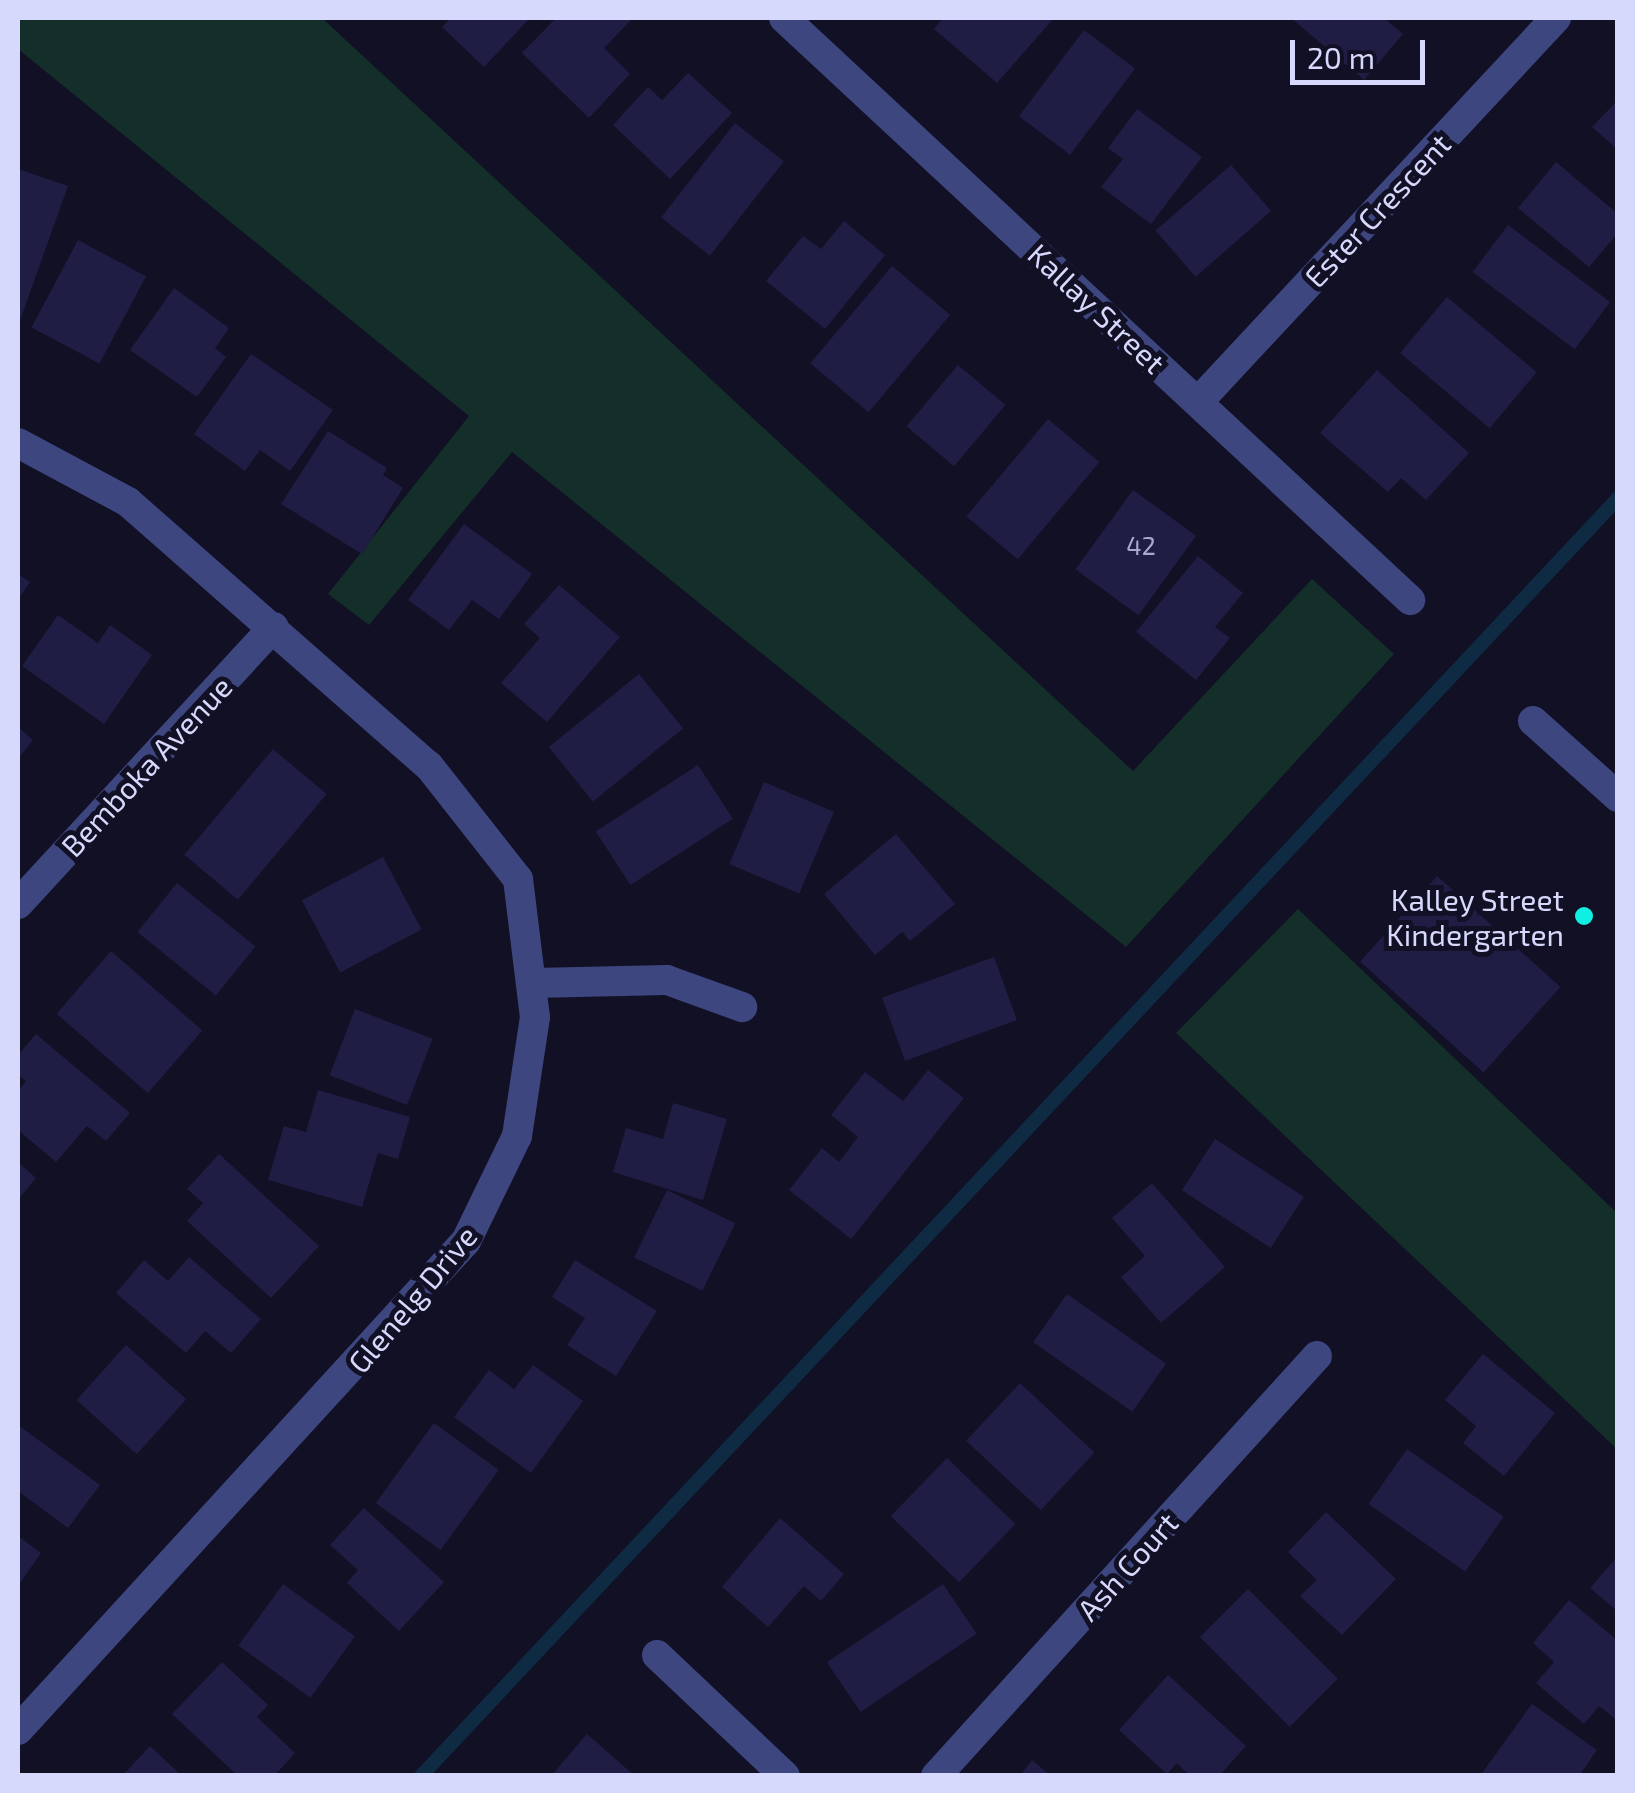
<!DOCTYPE html>
<style>
body{margin:0}
#map{position:relative;width:1635px;height:1793px;overflow:hidden;background:#111024;font-family:"Exo 2",sans-serif}
div>[style]{position:absolute}
.green>*{inset:0;background:#142e29}
.stream>*{height:14px;margin:-7px;padding:0 7px;transform-origin:7px;border-radius:7px;background:#0f2b44}
.building>*{inset:0;background:#1f1d44;transform-origin:0 0}
.minor>*{height:30px;margin:-15px;padding:0 15px;transform-origin:15px;border-radius:15px;background:#3e4680}
.dots>*{width:28px;height:28px;translate:-50% -50%;box-sizing:border-box;border:5px solid #111024;border-radius:50%}
span{translate:-50% -50%;white-space:nowrap;text-align:center;line-height:1.15;-webkit-text-stroke:10px #111024;paint-order:stroke}
.number-label{font-size:25px;color:#a8a9ce}
.number-label span{-webkit-text-stroke-width:0}
.street-label{font-size:30px;color:#d6d8fc}
.poi-label{font-size:30px;color:#d6d8fc}
.right{translate:-100% -50%;text-align:right}
.frame{position:absolute;inset:0;border:20px solid #d6d8fc;pointer-events:none}
.scale{position:absolute;left:1290px;top:40px;width:135px;height:45px;box-sizing:border-box;border:5px solid #d6d8fc;border-top:0;padding-left:12px;font-size:30px;line-height:35px;white-space:nowrap;color:#d6d8fc;-webkit-text-stroke:8px #111024;paint-order:stroke}
</style>
<div id="map">
<div class="green">
<i style="clip-path:polygon(18px 18px,322px 18px,1133px 771px,1312px 579px,1394px 654px,1126px 947px,512px 452px,369px 625px,328px 594px,469px 416px,18px 49px)"></i>
<i style="clip-path:polygon(1298px 909px,1617px 1213px,1617px 1449px,1176px 1033px)"></i>
</div>
<div class="stream">
<i style="left:421px;top:1776px;width:1751px;rotate:-46.87deg"></i>
</div>
<div class="building">
<i style="clip-path:polygon(451px 18px,530px 18px,484px 67px,442px 27px)"></i>
<i style="clip-path:polygon(556px 18px,631px 20px,604px 48px,630px 74px,589px 118px,522px 53px)"></i>
<i style="clip-path:polygon(943px 18px,1054px 18px,997px 83px,934px 29px)"></i>
<i style="clip-path:polygon(1291px 18px,1384px 18px,1403px 34px,1364px 80px)"></i>
<i style="left:1084px;top:30px;width:64px;height:108px;rotate:37deg"></i>
<i style="clip-path:polygon(688px 73px,732px 113px,670px 179px,613px 125px,648px 87px,662px 100px)"></i>
<i style="clip-path:polygon(1618px 100px,1618px 150px,1592px 127px)"></i>
<i style="clip-path:polygon(1137px 109px,1202px 157px,1151px 224px,1101px 187px,1123px 159px,1108px 148px)"></i>
<i style="left:735px;top:123px;width:62px;height:120px;rotate:38deg"></i>
<i style="clip-path:polygon(1556px 162px,1618px 214px,1618px 233px,1589px 267px,1518px 208px)"></i>
<i style="left:1231px;top:165px;width:61px;height:100px;rotate:49deg"></i>
<i style="clip-path:polygon(18px 169px,68px 186px,18px 326px)"></i>
<i style="clip-path:polygon(844px 221px,885px 255px,825px 329px,766px 281px,803px 236px,821px 249px)"></i>
<i style="left:1508px;top:225px;width:128px;height:59px;rotate:37deg"></i>
<i style="left:78px;top:240px;width:77px;height:99px;rotate:28deg"></i>
<i style="left:892px;top:266px;width:76px;height:127px;rotate:40deg"></i>
<i style="clip-path:polygon(174px 288px,229px 328px,215px 348px,226px 357px,197px 397px,130px 350px)"></i>
<i style="left:1447px;top:297px;width:117px;height:73px;rotate:40deg"></i>
<i style="clip-path:polygon(251px 354px,333px 410px,290px 471px,260px 450px,245px 471px,194px 434px)"></i>
<i style="left:958px;top:365px;width:62px;height:80px;rotate:40deg"></i>
<i style="clip-path:polygon(1377px 370px,1469px 453px,1426px 500px,1401px 478px,1388px 492px,1320px 433px)"></i>
<i style="left:1048px;top:419px;width:67px;height:127px;rotate:40deg"></i>
<i style="clip-path:polygon(328px 431px,387px 468px,383px 475px,403px 488px,362px 554px,281px 504px)"></i>
<i style="left:1133px;top:490px;width:78px;height:98px;rotate:36deg"></i>
<i style="clip-path:polygon(464px 524px,532px 574px,499px 619px,472px 600px,449px 630px,408px 600px)"></i>
<i style="clip-path:polygon(1198px 556px,1243px 593px,1215px 627px,1230px 638px,1196px 680px,1136px 632px)"></i>
<i style="clip-path:polygon(18px 574px,30px 582px,18px 600px)"></i>
<i style="clip-path:polygon(559px 585px,620px 637px,547px 722px,501px 683px,540px 638px,524px 624px)"></i>
<i style="clip-path:polygon(58px 615px,98px 643px,110px 625px,152px 655px,104px 724px,22px 666px)"></i>
<i style="left:639px;top:674px;width:70px;height:116px;rotate:51deg"></i>
<i style="clip-path:polygon(18px 727px,33px 740px,18px 759px)"></i>
<i style="left:273px;top:749px;width:70px;height:138px;rotate:40deg"></i>
<i style="left:698px;top:765px;width:64px;height:122px;rotate:57deg"></i>
<i style="left:764px;top:782px;width:76px;height:89px;rotate:23deg"></i>
<i style="clip-path:polygon(896px 834px,955px 904px,910px 941px,902px 932px,875px 955px,824px 894px)"></i>
<i style="left:383px;top:857px;width:82px;height:92px;rotate:62deg"></i>
<i style="left:1437px;top:876px;width:166px;height:115px;rotate:42deg"></i>
<i style="left:177px;top:883px;width:101px;height:63px;rotate:39deg"></i>
<i style="left:111px;top:951px;width:121px;height:83px;rotate:41deg"></i>
<i style="left:994px;top:957px;width:67px;height:119px;rotate:70deg"></i>
<i style="left:355px;top:1009px;width:83px;height:71px;rotate:21deg"></i>
<i style="clip-path:polygon(36px 1034px,130px 1113px,106px 1141px,87px 1126px,56px 1162px,18px 1130px,18px 1091px,26px 1081px,18px 1075px,18px 1055px)"></i>
<i style="clip-path:polygon(928px 1070px,964px 1098px,851px 1239px,789px 1190px,822px 1148px,839px 1162px,858px 1137px,831px 1115px,865px 1072px,903px 1101px)"></i>
<i style="clip-path:polygon(318px 1090px,410px 1117px,398px 1159px,378px 1153px,362px 1207px,268px 1180px,284px 1126px,306px 1132px)"></i>
<i style="clip-path:polygon(673px 1103px,727px 1119px,703px 1200px,613px 1172px,626px 1128px,663px 1139px)"></i>
<i style="left:1215px;top:1139px;width:106px;height:61px;rotate:33deg"></i>
<i style="clip-path:polygon(219px 1154px,319px 1246px,271px 1298px,187px 1221px,203px 1203px,187px 1189px)"></i>
<i style="clip-path:polygon(18px 1162px,36px 1178px,18px 1200px)"></i>
<i style="clip-path:polygon(1152px 1183px,1225px 1267px,1161px 1323px,1121px 1277px,1145px 1256px,1112px 1218px)"></i>
<i style="left:667px;top:1190px;width:76px;height:75px;rotate:26deg"></i>
<i style="clip-path:polygon(189px 1257px,261px 1319px,231px 1353px,205px 1331px,186px 1353px,116px 1293px,144px 1260px,168px 1281px)"></i>
<i style="clip-path:polygon(575px 1260px,657px 1311px,616px 1376px,567px 1345px,585px 1318px,552px 1297px)"></i>
<i style="left:1067px;top:1294px;width:121px;height:59px;rotate:35deg"></i>
<i style="left:126px;top:1345px;width:81px;height:74px;rotate:42deg"></i>
<i style="clip-path:polygon(1483px 1354px,1555px 1413px,1504px 1476px,1463px 1443px,1476px 1426px,1445px 1400px)"></i>
<i style="clip-path:polygon(533px 1365px,583px 1401px,531px 1473px,454px 1417px,489px 1370px,514px 1389px)"></i>
<i style="left:1020px;top:1383px;width:102px;height:79px;rotate:43deg"></i>
<i style="left:434px;top:1423px;width:80px;height:99px;rotate:36deg"></i>
<i style="clip-path:polygon(18px 1425px,100px 1485px,68px 1528px,18px 1491px)"></i>
<i style="left:1407px;top:1449px;width:118px;height:67px;rotate:35deg"></i>
<i style="left:947px;top:1458px;width:95px;height:81px;rotate:44deg"></i>
<i style="clip-path:polygon(364px 1508px,444px 1582px,399px 1631px,347px 1583px,358px 1570px,330px 1545px)"></i>
<i style="clip-path:polygon(1326px 1512px,1396px 1579px,1342px 1635px,1300px 1596px,1317px 1580px,1288px 1552px)"></i>
<i style="clip-path:polygon(780px 1518px,844px 1574px,821px 1601px,804px 1586px,768px 1627px,722px 1587px)"></i>
<i style="clip-path:polygon(18px 1536px,41px 1553px,18px 1586px)"></i>
<i style="clip-path:polygon(1618px 1556px,1618px 1612px,1590px 1588px)"></i>
<i style="left:283px;top:1584px;width:89px;height:76px;rotate:36deg"></i>
<i style="left:943px;top:1584px;width:60px;height:140px;rotate:56deg"></i>
<i style="left:1248px;top:1589px;width:127px;height:68px;rotate:45deg"></i>
<i style="clip-path:polygon(1569px 1600px,1618px 1641px,1618px 1721px,1599px 1706px,1584px 1724px,1536px 1683px,1554px 1662px,1533px 1643px)"></i>
<i style="clip-path:polygon(222px 1662px,268px 1705px,257px 1717px,295px 1753px,274px 1776px,238px 1776px,172px 1714px)"></i>
<i style="clip-path:polygon(1168px 1675px,1246px 1746px,1219px 1776px,1190px 1776px,1177px 1763px,1167px 1774px,1119px 1730px)"></i>
<i style="clip-path:polygon(1532px 1704px,1597px 1750px,1579px 1776px,1480px 1776px)"></i>
<i style="clip-path:polygon(587px 1734px,635px 1776px,551px 1776px)"></i>
<i style="clip-path:polygon(150px 1746px,182px 1776px,122px 1776px)"></i>
<i style="clip-path:polygon(1032px 1760px,1051px 1776px,1020px 1776px)"></i>
</div>
<div class="minor">
<i style="left:784px;top:18px;width:855px;rotate:42.91deg"></i>
<i style="left:1198px;top:402px;width:525px;rotate:-47.01deg"></i>
<i style="left:18px;top:443px;width:125px;rotate:28.2deg"></i>
<i style="left:128px;top:502px;width:400px;rotate:41.3deg"></i>
<i style="left:429px;top:766px;width:144px;rotate:51.8deg"></i>
<i style="left:518px;top:879px;width:139px;rotate:83deg"></i>
<i style="left:535px;top:1017px;width:120px;rotate:98.6deg"></i>
<i style="left:517px;top:1136px;width:117px;rotate:115.9deg"></i>
<i style="left:466px;top:1241px;width:663px;rotate:132.49deg"></i>
<i style="left:1533px;top:721px;width:114px;rotate:41.8deg"></i>
<i style="left:18px;top:904px;width:377px;rotate:-47.3deg"></i>
<i style="left:534px;top:983px;width:133px;rotate:-1.3deg"></i>
<i style="left:667px;top:980px;width:80px;rotate:19.8deg"></i>
<i style="left:657px;top:1655px;width:176px;rotate:43.4deg"></i>
<i style="left:936px;top:1776px;width:567px;rotate:-47.79deg"></i>
</div>
<div class="dots">
<i style="left:1584px;top:916px;background:#0ff0e3"></i>
</div>
<div class="number-label">
<span style="left:1141px;top:545px">42</span>
</div>
<div class="street-label">
<span style="left:1377px;top:210px;rotate:-47deg">Ester Crescent</span>
<span style="left:1097px;top:308px;rotate:43deg">Kallay Street</span>
<span style="left:146px;top:766px;rotate:-47deg">Bemboka Avenue</span>
<span style="left:412px;top:1299px;rotate:-50deg">Glenelg Drive</span>
<span style="left:1127px;top:1566px;rotate:-48deg">Ash Court</span>
</div>
<div class="poi-label">
<span class="right" style="left:1564px;top:916px">Kalley Street<br>Kindergarten</span>
</div>
<div class="frame"></div>
<div class="scale">20 m</div>
</div>
